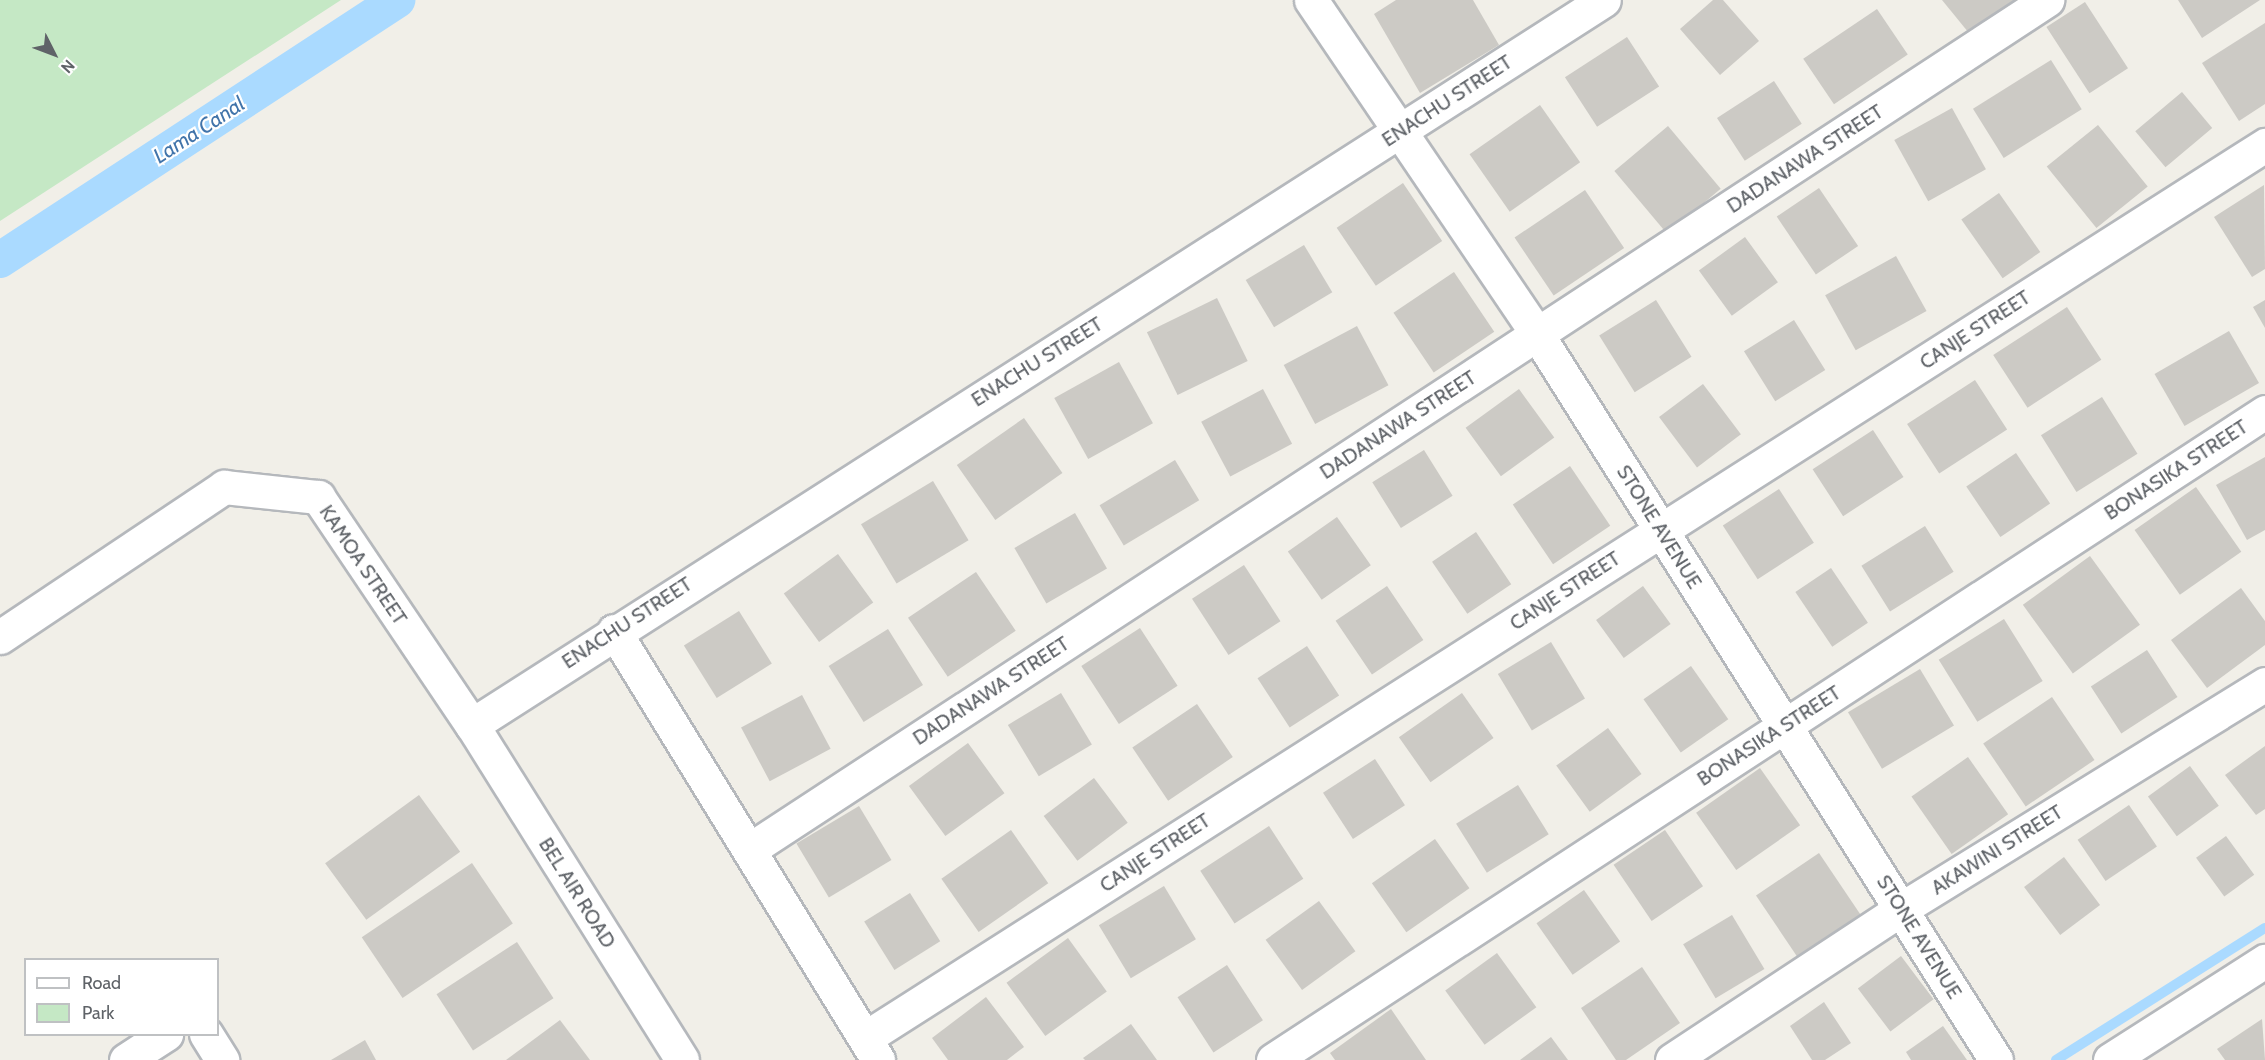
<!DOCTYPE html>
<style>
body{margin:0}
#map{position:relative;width:2265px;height:1060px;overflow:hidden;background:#f1efe8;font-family:Cabin,sans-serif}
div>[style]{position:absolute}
.green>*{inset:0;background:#c5e8c5}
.stream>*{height:10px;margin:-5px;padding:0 5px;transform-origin:5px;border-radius:5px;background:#aadaff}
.canal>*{height:36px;margin:-18px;padding:0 18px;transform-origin:18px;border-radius:18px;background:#aadaff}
.building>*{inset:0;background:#cccac5;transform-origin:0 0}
.roads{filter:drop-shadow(2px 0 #b5b8bc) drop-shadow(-2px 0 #b5b8bc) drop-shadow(0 2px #b5b8bc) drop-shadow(0 -2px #b5b8bc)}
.minor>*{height:33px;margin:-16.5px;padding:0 16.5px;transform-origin:16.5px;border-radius:16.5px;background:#fff}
span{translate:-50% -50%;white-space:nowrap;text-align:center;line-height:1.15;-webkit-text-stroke:4.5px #fff;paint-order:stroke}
.street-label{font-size:20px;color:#5f6368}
.water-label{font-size:21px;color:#4174aa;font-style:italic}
.legend{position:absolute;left:24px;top:958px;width:195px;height:78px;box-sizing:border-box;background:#fff;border:2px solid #bfc1c3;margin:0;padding:8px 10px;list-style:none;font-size:18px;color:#5f6368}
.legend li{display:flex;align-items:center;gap:12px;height:30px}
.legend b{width:30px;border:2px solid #bfc1c3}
.north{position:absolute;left:24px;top:24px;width:60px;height:60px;-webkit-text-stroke:4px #fff;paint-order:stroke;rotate:132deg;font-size:16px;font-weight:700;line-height:24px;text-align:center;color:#5f6368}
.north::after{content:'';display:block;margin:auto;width:21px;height:27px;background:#5f6368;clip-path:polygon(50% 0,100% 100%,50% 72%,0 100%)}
</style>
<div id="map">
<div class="green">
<i style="clip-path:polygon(0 0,341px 0,0 221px)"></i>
</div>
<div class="stream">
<i style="left:2056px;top:1060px;width:247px;rotate:-32.3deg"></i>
</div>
<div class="canal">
<i style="left:0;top:260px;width:475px;rotate:-33.2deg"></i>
</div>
<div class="building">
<i style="clip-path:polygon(1396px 0,1473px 0,1499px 45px,1420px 93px,1374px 14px)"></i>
<i style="clip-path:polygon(1713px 0,1723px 0,1759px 41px,1720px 75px,1680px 29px)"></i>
<i style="clip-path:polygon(1942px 0,2020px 0,1973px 38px)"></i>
<i style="clip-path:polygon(2178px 0,2260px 0,2202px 38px)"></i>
<i style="left:2085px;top:2px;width:79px;height:46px;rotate:57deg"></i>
<i style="left:1877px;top:9px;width:55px;height:89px;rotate:56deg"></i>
<i style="clip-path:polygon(2265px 23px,2265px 104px,2239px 121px,2202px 63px)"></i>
<i style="left:1627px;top:37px;width:59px;height:74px;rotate:57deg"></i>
<i style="left:2051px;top:60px;width:58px;height:92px;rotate:58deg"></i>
<i style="left:1774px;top:81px;width:51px;height:68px;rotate:57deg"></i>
<i style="left:2182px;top:92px;width:47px;height:61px;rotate:50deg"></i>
<i style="left:1540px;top:105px;width:70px;height:86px;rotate:55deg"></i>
<i style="left:1952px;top:108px;width:70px;height:66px;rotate:61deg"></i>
<i style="left:2098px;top:125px;width:79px;height:66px;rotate:51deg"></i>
<i style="left:1668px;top:126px;width:82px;height:70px;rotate:50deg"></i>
<i style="left:1403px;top:183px;width:70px;height:80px;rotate:56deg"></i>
<i style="clip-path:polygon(2264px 185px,2265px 269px,2252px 277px,2214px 217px)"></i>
<i style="left:1819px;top:188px;width:70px;height:51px;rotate:56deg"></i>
<i style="left:1585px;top:190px;width:70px;height:85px;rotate:56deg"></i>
<i style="left:1999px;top:193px;width:72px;height:46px;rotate:55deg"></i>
<i style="left:1745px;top:237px;width:56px;height:57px;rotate:54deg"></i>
<i style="left:1304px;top:245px;width:55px;height:68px;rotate:59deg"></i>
<i style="left:1896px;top:256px;width:63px;height:81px;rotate:61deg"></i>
<i style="left:1454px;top:272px;width:72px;height:73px;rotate:56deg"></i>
<i style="left:1217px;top:298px;width:70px;height:78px;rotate:64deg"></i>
<i style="left:1656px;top:300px;width:67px;height:67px;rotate:58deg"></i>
<i style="clip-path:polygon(2265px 300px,2265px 328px,2253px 307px)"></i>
<i style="left:2067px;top:307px;width:63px;height:88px;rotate:57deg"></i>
<i style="left:1794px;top:320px;width:59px;height:59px;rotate:58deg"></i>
<i style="left:1357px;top:326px;width:67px;height:83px;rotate:62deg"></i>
<i style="left:2229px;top:331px;width:60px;height:86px;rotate:60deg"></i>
<i style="left:1119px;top:362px;width:70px;height:74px;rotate:61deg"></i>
<i style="left:1975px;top:380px;width:59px;height:81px;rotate:57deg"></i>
<i style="left:1703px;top:384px;width:63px;height:55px;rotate:53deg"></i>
<i style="left:1263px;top:389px;width:62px;height:70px;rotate:62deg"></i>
<i style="left:1519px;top:389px;width:60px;height:66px;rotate:54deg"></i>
<i style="left:2102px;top:397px;width:67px;height:72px;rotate:58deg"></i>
<i style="left:1024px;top:418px;width:67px;height:82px;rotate:55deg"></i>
<i style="left:1873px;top:430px;width:56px;height:72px;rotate:57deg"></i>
<i style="left:1424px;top:450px;width:54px;height:61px;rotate:58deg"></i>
<i style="left:2016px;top:453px;width:61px;height:60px;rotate:56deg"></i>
<i style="clip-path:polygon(2265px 457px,2265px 530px,2247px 540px,2216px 485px)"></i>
<i style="left:1175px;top:460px;width:47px;height:88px;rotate:59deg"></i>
<i style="left:1570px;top:466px;width:72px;height:69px;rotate:56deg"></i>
<i style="left:933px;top:481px;width:69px;height:84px;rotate:59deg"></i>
<i style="left:2196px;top:487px;width:79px;height:75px;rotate:55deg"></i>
<i style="left:1779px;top:489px;width:64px;height:67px;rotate:57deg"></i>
<i style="left:1075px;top:513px;width:64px;height:70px;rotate:60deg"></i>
<i style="left:1337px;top:517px;width:59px;height:60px;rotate:55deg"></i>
<i style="left:1925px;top:526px;width:54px;height:75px;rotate:58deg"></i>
<i style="left:1476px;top:532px;width:63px;height:53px;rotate:56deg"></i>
<i style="left:838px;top:554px;width:60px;height:67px;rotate:54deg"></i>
<i style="left:2090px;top:556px;width:85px;height:83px;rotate:54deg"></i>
<i style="left:1244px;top:565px;width:67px;height:62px;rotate:57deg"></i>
<i style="left:1831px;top:568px;width:66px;height:43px;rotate:56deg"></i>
<i style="left:976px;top:572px;width:71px;height:82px;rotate:56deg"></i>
<i style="left:1387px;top:586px;width:65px;height:62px;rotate:56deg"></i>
<i style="left:1643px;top:586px;width:47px;height:58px;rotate:54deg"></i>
<i style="clip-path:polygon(2241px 588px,2265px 621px,2265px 645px,2207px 688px,2171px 640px)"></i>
<i style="left:739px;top:611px;width:62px;height:65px;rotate:58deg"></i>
<i style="left:2004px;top:619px;width:73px;height:77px;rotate:58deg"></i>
<i style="left:1140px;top:628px;width:69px;height:70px;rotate:57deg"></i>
<i style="left:888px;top:629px;width:66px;height:70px;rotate:58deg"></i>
<i style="left:1551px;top:642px;width:66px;height:62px;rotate:59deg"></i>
<i style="left:1307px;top:646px;width:59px;height:59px;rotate:57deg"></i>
<i style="left:2147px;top:650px;width:56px;height:67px;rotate:57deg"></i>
<i style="left:1691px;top:666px;width:65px;height:58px;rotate:55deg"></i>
<i style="left:1920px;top:669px;width:66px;height:84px;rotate:59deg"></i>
<i style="left:1061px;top:693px;width:60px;height:62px;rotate:59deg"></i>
<i style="left:1462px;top:693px;width:55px;height:77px;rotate:55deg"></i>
<i style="left:802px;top:695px;width:61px;height:69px;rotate:62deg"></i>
<i style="left:2052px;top:697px;width:76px;height:83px;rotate:56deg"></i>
<i style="left:1197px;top:704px;width:64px;height:78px;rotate:56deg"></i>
<i style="left:1608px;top:728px;width:57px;height:64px;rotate:54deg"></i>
<i style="left:968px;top:743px;width:62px;height:73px;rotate:54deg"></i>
<i style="clip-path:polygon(2265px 746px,2265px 809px,2256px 815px,2225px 775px)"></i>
<i style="left:1968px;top:757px;width:70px;height:69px;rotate:55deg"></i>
<i style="left:1375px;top:759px;width:55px;height:62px;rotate:57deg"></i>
<i style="left:2190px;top:766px;width:49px;height:52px;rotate:54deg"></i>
<i style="left:1760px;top:768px;width:70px;height:78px;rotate:55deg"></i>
<i style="left:1094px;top:778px;width:56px;height:63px;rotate:53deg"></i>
<i style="left:1518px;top:785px;width:58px;height:73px;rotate:58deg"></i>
<i style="left:419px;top:795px;width:70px;height:116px;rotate:54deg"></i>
<i style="left:2129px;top:805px;width:50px;height:62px;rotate:56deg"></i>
<i style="left:859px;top:806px;width:63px;height:73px;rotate:59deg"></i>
<i style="left:1269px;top:826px;width:63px;height:82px;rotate:57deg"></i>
<i style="left:1011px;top:830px;width:65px;height:85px;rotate:55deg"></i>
<i style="left:1665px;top:830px;width:68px;height:62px;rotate:56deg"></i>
<i style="left:2226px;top:836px;width:48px;height:37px;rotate:54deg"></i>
<i style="left:1435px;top:839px;width:60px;height:77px;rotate:55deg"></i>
<i style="left:1819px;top:853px;width:75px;height:76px;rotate:56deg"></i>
<i style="left:2064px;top:857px;width:60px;height:50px;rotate:53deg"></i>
<i style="left:472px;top:863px;width:73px;height:133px;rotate:56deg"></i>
<i style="left:1164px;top:886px;width:62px;height:76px;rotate:59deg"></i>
<i style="left:1584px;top:890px;width:63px;height:58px;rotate:55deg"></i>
<i style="left:910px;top:893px;width:57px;height:54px;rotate:58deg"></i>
<i style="left:1319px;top:901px;width:62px;height:66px;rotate:54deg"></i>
<i style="left:1732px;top:915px;width:63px;height:57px;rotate:59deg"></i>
<i style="left:1068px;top:938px;width:66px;height:76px;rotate:54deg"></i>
<i style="left:517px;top:942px;width:67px;height:96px;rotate:57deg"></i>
<i style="left:1497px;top:953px;width:67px;height:64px;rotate:54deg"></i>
<i style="left:1901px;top:956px;width:54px;height:54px;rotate:53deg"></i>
<i style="left:1227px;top:965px;width:66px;height:59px;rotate:57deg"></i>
<i style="clip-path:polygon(1642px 967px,1680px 1023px,1626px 1060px,1616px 1060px,1581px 1008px)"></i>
<i style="clip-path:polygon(986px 997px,1024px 1047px,1007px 1060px,948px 1060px,932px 1038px)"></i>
<i style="clip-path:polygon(1824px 1002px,1851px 1043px,1825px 1060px,1812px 1060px,1790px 1026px)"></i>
<i style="clip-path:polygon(1391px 1009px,1426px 1060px,1335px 1060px,1330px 1053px)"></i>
<i style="clip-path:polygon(2262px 1019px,2265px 1060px,2225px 1060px,2217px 1049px)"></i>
<i style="clip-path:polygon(560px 1020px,590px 1060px,506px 1060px)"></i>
<i style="clip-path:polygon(1131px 1024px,1157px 1060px,1085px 1060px,1083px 1058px)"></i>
<i style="clip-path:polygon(1943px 1026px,1967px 1060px,1911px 1060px,1906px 1052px)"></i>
<i style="clip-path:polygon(1551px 1037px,1568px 1060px,1520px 1060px)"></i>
<i style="clip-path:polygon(365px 1040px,376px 1060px,331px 1060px)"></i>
</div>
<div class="roads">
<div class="minor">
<i style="left:1311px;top:0;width:403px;rotate:55.9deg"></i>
<i style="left:1537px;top:334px;width:859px;rotate:57.7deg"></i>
<i style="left:614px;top:631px;width:504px;rotate:58.39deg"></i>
<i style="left:0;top:637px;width:270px;rotate:-33.8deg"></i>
<i style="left:224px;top:487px;width:95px;rotate:6.1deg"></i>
<i style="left:318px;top:497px;width:275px;rotate:56deg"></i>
<i style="left:472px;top:725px;width:395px;rotate:57.9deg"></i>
<i style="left:472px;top:725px;width:1344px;rotate:-32.64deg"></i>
<i style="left:749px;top:850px;width:1552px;rotate:-33.22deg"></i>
<i style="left:206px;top:1034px;width:31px;rotate:58deg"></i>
<i style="left:865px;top:1038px;width:1661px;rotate:-32.53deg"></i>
<i style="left:126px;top:1060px;width:48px;rotate:-33deg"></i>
<i style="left:1273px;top:1060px;width:1185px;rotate:-33.15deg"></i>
<i style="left:1672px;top:1060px;width:274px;rotate:-33.4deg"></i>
<i style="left:1901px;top:909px;width:428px;rotate:-31.7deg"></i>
<i style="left:2110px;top:1060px;width:184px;rotate:-32.6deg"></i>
</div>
</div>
<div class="street-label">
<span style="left:1447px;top:101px;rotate:-33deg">ENACHU STREET</span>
<span style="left:1805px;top:159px;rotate:-33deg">DADANAWA STREET</span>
<span style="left:1975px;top:330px;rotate:-33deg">CANJE STREET</span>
<span style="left:1037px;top:362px;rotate:-32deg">ENACHU STREET</span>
<span style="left:1398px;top:425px;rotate:-33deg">DADANAWA STREET</span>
<span style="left:2176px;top:470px;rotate:-33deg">BONASIKA STREET</span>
<span style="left:1659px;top:527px;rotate:58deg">STONE AVENUE</span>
<span style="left:363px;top:565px;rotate:56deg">KAMOA STREET</span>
<span style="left:1565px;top:591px;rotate:-33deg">CANJE STREET</span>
<span style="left:627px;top:623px;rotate:-33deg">ENACHU STREET</span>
<span style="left:991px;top:691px;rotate:-33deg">DADANAWA STREET</span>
<span style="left:1769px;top:736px;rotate:-33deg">BONASIKA STREET</span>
<span style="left:1997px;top:850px;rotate:-32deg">AKAWINI STREET</span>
<span style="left:1155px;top:853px;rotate:-33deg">CANJE STREET</span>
<span style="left:577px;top:893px;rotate:58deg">BEL AIR ROAD</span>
<span style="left:1919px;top:937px;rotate:58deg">STONE AVENUE</span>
</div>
<div class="water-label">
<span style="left:199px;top:130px;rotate:-33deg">Lama Canal</span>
</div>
<ul class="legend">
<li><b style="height:8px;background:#fff"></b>Road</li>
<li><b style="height:16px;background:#c5e8c5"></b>Park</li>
</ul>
<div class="north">N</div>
</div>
